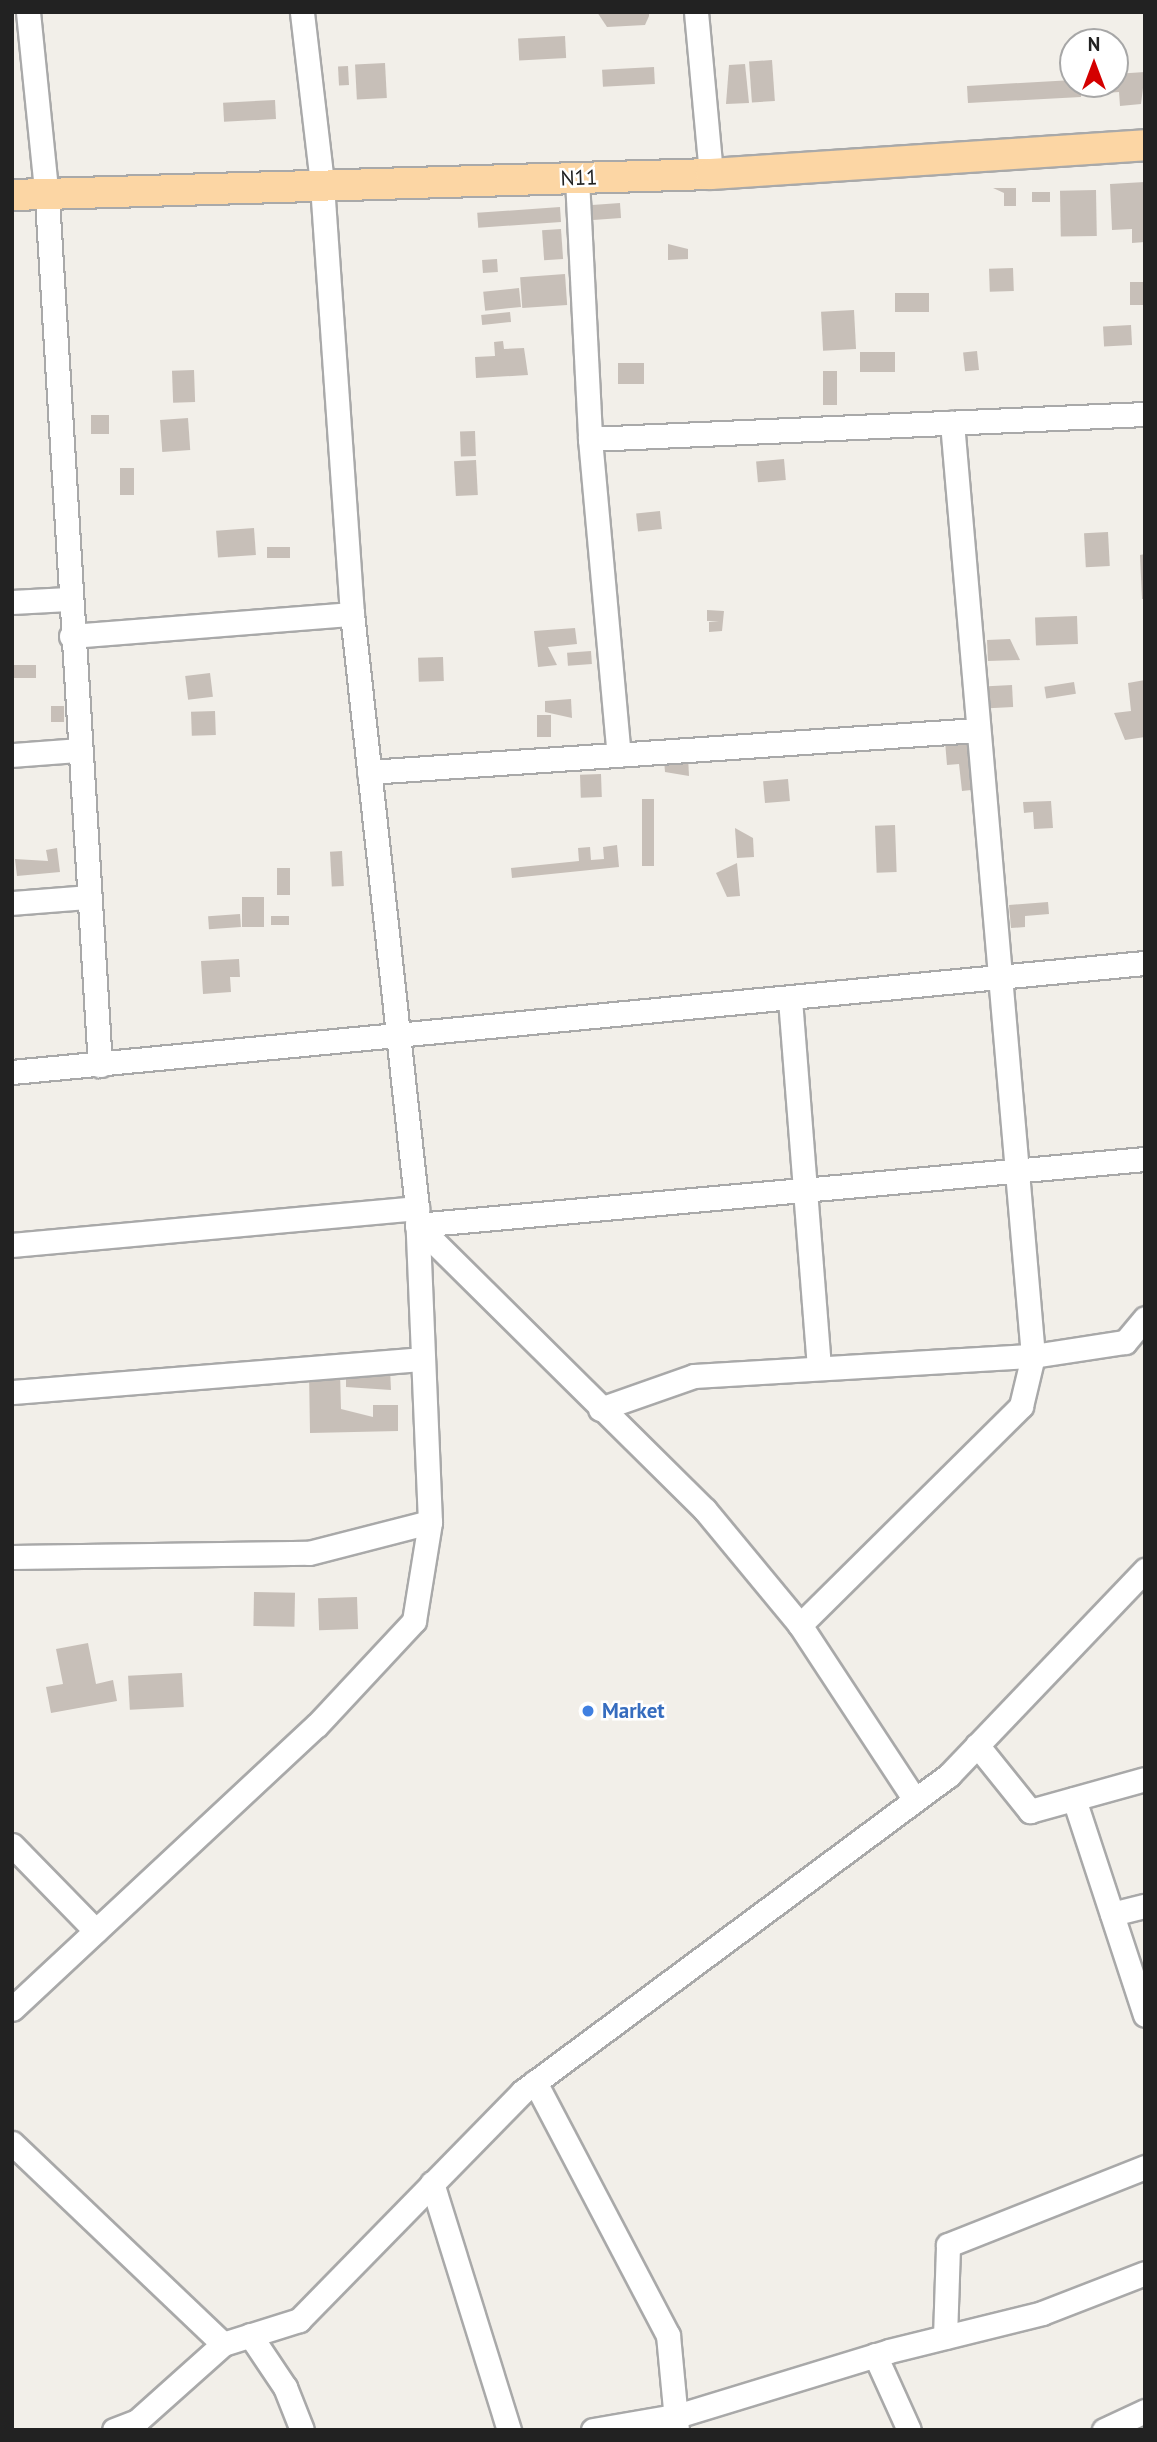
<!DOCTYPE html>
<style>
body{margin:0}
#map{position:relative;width:1157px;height:2442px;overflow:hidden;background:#f2efe9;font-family:"PT Sans",sans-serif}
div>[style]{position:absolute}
.building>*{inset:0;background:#c7bfb8;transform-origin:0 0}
.roads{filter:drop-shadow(2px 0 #a9a9a9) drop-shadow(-2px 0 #a9a9a9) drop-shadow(0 2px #a9a9a9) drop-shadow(0 -2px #a9a9a9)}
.minor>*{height:23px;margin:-11.5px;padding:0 11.5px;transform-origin:11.5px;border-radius:11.5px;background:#fff}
.major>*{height:30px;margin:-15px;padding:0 15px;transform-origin:15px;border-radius:15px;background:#fcd6a4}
.dots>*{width:19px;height:19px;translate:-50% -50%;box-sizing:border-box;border:4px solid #fff;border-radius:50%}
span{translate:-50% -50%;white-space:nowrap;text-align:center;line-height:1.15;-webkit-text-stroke:5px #fff;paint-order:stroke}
.street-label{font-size:21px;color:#222}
.shop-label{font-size:21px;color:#366cbe;font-weight:700}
.left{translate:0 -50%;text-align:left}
.frame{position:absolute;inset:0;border:14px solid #222;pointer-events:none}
.north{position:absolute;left:1059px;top:28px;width:70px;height:70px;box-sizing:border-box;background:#fff;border:2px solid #a7a7a7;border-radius:50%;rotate:0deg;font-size:19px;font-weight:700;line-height:28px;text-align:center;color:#222}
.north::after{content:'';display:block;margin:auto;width:24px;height:32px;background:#d40000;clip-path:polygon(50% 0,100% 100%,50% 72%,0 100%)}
</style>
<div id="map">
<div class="building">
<i style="clip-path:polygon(597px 12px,649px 12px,649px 16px,645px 25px,607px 27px)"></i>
<i style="left:565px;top:36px;width:22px;height:47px;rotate:87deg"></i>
<i style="left:772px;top:60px;width:41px;height:23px;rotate:86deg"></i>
<i style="left:385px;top:63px;width:35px;height:30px;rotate:87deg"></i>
<i style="clip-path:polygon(745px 64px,749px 103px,726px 104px,729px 65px)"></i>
<i style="left:348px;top:66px;width:19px;height:10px;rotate:87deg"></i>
<i style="left:654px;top:67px;width:17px;height:52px;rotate:87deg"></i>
<i style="clip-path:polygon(1145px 72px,1141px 104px,1120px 106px,1119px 92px,1092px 94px,1091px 84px,1115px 84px,1115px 74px)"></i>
<i style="clip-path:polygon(1073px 80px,1080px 84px,1081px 97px,968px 103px,967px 86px)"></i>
<i style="left:275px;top:100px;width:19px;height:52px;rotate:87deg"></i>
<i style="clip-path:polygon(1145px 182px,1145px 242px,1132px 243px,1132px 229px,1112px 230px,1110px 184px)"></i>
<i style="clip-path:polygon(993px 188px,1016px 188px,1016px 206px,1004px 206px,1004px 193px)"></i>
<i style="left:1096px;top:190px;width:46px;height:36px;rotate:89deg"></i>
<i style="left:1032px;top:192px;width:18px;height:10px"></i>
<i style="left:620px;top:203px;width:15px;height:28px;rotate:86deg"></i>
<i style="left:560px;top:207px;width:15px;height:83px;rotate:86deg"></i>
<i style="left:561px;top:229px;width:30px;height:19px;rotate:86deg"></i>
<i style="clip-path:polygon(668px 244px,688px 249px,688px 259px,668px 260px)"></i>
<i style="left:497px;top:259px;width:13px;height:15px;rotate:86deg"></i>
<i style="left:1013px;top:268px;width:23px;height:24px;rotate:88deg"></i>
<i style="left:565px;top:274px;width:31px;height:45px;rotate:86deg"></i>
<i style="left:1145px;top:282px;width:23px;height:15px;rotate:90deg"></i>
<i style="left:519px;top:288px;width:19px;height:36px;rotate:84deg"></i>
<i style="left:929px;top:293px;width:19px;height:34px;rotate:90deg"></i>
<i style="left:854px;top:310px;width:39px;height:33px;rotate:87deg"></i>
<i style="left:510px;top:312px;width:10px;height:29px;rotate:84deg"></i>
<i style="left:1131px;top:325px;width:20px;height:28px;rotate:87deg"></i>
<i style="clip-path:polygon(503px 341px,504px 349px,524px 348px,528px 375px,476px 378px,475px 357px,495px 356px,494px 342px)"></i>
<i style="left:977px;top:351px;width:19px;height:14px;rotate:84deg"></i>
<i style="left:860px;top:352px;width:35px;height:20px"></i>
<i style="left:618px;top:363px;width:26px;height:21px"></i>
<i style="left:194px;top:370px;width:32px;height:22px;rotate:88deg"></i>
<i style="left:823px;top:371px;width:14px;height:34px"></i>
<i style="left:91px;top:415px;width:18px;height:19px"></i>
<i style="left:188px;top:418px;width:32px;height:28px;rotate:86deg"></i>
<i style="left:475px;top:431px;width:25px;height:15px;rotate:88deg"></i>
<i style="left:784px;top:459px;width:21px;height:28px;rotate:85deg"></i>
<i style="left:476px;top:460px;width:35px;height:22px;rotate:87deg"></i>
<i style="left:120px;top:468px;width:14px;height:27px"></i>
<i style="left:660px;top:511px;width:18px;height:24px;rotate:84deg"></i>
<i style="left:254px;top:528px;width:27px;height:38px;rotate:86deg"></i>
<i style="left:1108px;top:532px;width:34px;height:24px;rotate:87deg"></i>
<i style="left:290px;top:547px;width:11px;height:23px;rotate:90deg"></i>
<i style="clip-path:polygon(1145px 554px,1145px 599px,1142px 599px,1140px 555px)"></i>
<i style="clip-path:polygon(707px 610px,724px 611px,722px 631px,709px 632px,709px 622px,719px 621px,707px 621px)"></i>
<i style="left:1077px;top:616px;width:28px;height:42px;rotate:88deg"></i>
<i style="clip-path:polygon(575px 628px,577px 644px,548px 647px,557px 665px,538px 667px,534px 631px)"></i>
<i style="clip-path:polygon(1010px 639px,1020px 660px,988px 661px,987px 640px)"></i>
<i style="left:591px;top:651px;width:13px;height:24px;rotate:86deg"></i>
<i style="left:443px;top:657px;width:24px;height:25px;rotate:88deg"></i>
<i style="left:36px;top:665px;width:13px;height:24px;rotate:90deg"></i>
<i style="left:210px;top:673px;width:24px;height:25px;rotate:83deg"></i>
<i style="clip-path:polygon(1145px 680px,1145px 737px,1125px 740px,1114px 713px,1131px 711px,1128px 683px)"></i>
<i style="left:1074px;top:682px;width:12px;height:30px;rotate:81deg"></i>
<i style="left:1012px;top:685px;width:22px;height:29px;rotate:87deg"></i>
<i style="clip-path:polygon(571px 699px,572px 718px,545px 712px,545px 701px)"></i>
<i style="left:51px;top:706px;width:13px;height:16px"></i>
<i style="left:215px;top:711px;width:24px;height:24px;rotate:88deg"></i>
<i style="left:537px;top:715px;width:14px;height:22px"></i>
<i style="clip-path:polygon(967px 739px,971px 790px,962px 791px,959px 764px,947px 765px,945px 741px)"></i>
<i style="clip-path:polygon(688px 756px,689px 776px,665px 772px,664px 758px)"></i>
<i style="left:601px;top:774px;width:23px;height:21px;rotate:88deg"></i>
<i style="left:788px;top:779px;width:22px;height:25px;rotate:85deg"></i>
<i style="left:642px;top:799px;width:12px;height:67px"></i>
<i style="clip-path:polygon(1051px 801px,1053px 828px,1034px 829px,1033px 812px,1024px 813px,1023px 802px)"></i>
<i style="left:895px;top:825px;width:47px;height:20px;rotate:88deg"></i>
<i style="clip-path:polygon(735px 828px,753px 838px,754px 857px,737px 858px)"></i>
<i style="clip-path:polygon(617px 845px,619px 867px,512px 878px,511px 868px,579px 861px,578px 848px,590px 847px,591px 860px,604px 859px,603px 847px)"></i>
<i style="clip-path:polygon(57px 848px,60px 872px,17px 876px,15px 859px,48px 861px,46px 850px)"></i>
<i style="left:342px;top:851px;width:35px;height:12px;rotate:87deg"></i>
<i style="clip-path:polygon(737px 863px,740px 896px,727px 897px,716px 873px)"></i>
<i style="left:277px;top:868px;width:13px;height:27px"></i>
<i style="left:242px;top:897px;width:22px;height:30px"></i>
<i style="clip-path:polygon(1048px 902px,1049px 914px,1025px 916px,1025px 927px,1011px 928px,1009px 905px)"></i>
<i style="left:240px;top:914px;width:13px;height:32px;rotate:86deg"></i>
<i style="left:289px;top:916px;width:9px;height:18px;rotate:90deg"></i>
<i style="clip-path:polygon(239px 959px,240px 977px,230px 977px,231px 992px,203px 994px,201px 961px)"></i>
<i style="clip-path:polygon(390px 1369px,391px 1390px,346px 1387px,346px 1371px)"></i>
<i style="clip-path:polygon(340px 1371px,341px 1409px,373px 1417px,373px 1405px,398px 1405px,398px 1431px,310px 1433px,309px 1372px)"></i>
<i style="left:254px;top:1592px;width:41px;height:34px;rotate:1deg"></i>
<i style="left:357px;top:1597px;width:32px;height:39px;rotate:88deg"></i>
<i style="clip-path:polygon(88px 1643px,96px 1684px,113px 1680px,117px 1701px,51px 1713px,46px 1687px,63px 1684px,56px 1649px)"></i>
<i style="left:182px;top:1673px;width:34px;height:54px;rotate:87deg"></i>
</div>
<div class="roads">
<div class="minor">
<i style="left:28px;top:12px;width:188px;rotate:84.2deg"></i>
<i style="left:47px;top:199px;width:868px;rotate:86.5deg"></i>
<i style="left:696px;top:12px;width:163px;rotate:84.7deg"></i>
<i style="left:577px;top:179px;width:260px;rotate:87.1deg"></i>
<i style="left:590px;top:439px;width:317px;rotate:84.8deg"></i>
<i style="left:590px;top:439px;width:556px;rotate:-2.58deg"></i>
<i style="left:12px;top:602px;width:56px;rotate:-3.1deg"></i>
<i style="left:71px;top:636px;width:282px;rotate:-4.5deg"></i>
<i style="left:12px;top:755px;width:67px;rotate:-4.3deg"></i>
<i style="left:369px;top:772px;width:610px;rotate:-3.95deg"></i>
<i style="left:12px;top:903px;width:76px;rotate:-4.5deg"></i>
<i style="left:790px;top:999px;width:370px;rotate:85.5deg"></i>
<i style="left:12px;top:1072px;width:1138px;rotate:-5.5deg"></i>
<i style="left:417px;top:1225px;width:405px;rotate:44.7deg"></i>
<i style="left:705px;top:1510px;width:149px;rotate:50.4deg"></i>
<i style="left:800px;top:1625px;width:209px;rotate:56.7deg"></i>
<i style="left:417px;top:1225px;width:731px;rotate:-5.18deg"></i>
<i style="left:12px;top:1245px;width:407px;rotate:-5.2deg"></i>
<i style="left:12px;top:1392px;width:408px;rotate:-4.6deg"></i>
<i style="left:600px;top:1409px;width:100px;rotate:-19.3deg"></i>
<i style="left:694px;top:1376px;width:340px;rotate:-3.4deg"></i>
<i style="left:1033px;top:1356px;width:93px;rotate:-8.7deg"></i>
<i style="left:1125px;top:1342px;width:31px;rotate:-50deg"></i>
<i style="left:12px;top:1557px;width:297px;rotate:-0.8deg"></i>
<i style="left:309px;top:1553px;width:125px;rotate:-14.4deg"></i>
<i style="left:800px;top:1625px;width:311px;rotate:-44.7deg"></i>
<i style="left:1021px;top:1406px;width:51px;rotate:-76.5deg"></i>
<i style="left:1033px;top:1356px;width:937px;rotate:-94.96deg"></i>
<i style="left:977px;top:1745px;width:85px;rotate:51.2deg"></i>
<i style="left:1030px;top:1811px;width:119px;rotate:-15.5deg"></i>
<i style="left:1074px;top:1799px;width:227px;rotate:71.8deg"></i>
<i style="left:12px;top:1845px;width:120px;rotate:45.7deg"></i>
<i style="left:1112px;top:1914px;width:34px;rotate:-14deg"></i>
<i style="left:12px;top:2009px;width:417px;rotate:-43deg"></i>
<i style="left:317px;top:1725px;width:142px;rotate:-47deg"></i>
<i style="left:414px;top:1621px;width:100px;rotate:-80.8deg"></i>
<i style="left:430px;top:1522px;width:314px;rotate:-92.4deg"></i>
<i style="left:417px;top:1208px;width:598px;rotate:-96.24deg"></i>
<i style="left:352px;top:614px;width:432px;rotate:-94deg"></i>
<i style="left:322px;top:183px;width:172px;rotate:-96.7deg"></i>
<i style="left:535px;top:2082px;width:286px;rotate:62.3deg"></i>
<i style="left:668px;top:2335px;width:95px;rotate:84.6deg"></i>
<i style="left:12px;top:2143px;width:291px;rotate:43.6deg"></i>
<i style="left:432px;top:2183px;width:259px;rotate:72.7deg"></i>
<i style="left:250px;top:2335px;width:63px;rotate:56.1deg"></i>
<i style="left:285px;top:2387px;width:46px;rotate:68.4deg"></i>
<i style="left:945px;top:2337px;width:92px;rotate:-88.1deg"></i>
<i style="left:948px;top:2245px;width:212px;rotate:-21.6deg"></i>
<i style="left:875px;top:2355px;width:82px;rotate:65.6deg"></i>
<i style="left:114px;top:2430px;width:25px;rotate:-21deg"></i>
<i style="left:137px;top:2421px;width:115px;rotate:-41.8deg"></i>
<i style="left:223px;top:2344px;width:80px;rotate:-17.5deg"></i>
<i style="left:299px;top:2320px;width:319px;rotate:-45.6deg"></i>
<i style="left:522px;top:2092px;width:532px;rotate:-36.59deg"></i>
<i style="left:949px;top:1775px;width:284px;rotate:-46.3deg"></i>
<i style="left:593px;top:2430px;width:88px;rotate:-9.8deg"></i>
<i style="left:680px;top:2415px;width:219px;rotate:-17deg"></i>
<i style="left:889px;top:2351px;width:158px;rotate:-13.9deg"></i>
<i style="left:1042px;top:2313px;width:110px;rotate:-21.2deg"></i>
<i style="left:1104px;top:2430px;width:45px;rotate:-24.9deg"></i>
</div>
<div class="major">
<i style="left:12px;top:195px;width:699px;rotate:-1.72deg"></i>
<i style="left:711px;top:174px;width:435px;rotate:-3.8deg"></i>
</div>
</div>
<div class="dots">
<i style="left:588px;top:1711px;background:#3f7fe0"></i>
</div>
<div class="street-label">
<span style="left:579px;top:178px;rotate:-2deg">N11</span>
</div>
<div class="shop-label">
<span class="left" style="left:602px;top:1711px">Market</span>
</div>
<div class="frame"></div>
<div class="north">N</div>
</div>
